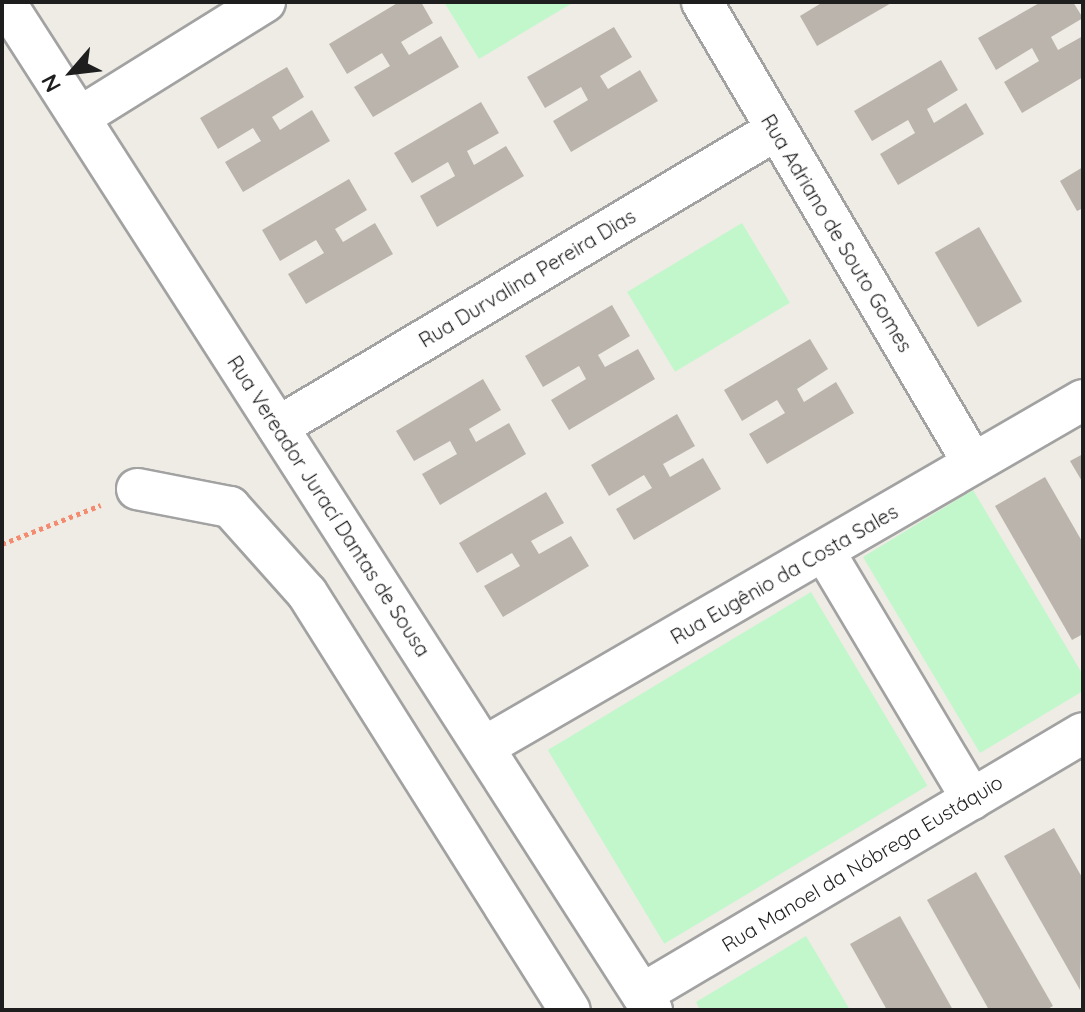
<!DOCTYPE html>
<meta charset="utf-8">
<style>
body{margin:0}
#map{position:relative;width:1085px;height:1012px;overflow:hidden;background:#eeece4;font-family:Quicksand,sans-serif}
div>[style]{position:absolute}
.park>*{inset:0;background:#c2f7cc;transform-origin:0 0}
.building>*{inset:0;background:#bbb4ad;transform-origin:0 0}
.path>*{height:5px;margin-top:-2.5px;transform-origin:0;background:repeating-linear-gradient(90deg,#f48a6f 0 4px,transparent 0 8px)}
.roads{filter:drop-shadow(2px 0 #a2a2a2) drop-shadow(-2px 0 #a2a2a2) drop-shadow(0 2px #a2a2a2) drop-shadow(0 -2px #a2a2a2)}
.street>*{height:40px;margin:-20px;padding:0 20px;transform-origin:20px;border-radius:20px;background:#fff}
span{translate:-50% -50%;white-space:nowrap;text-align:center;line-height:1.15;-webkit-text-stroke:6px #fff;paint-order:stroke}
.street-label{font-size:20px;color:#1e1e1e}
.frame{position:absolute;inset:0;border:4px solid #1e1e1e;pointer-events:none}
.north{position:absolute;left:32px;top:32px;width:80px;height:80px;-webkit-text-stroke:6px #fff;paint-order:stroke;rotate:242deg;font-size:22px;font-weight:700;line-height:32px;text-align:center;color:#1e1e1e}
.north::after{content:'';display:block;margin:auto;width:28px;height:36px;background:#1e1e1e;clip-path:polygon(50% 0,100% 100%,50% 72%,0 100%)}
</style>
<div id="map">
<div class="park">
<i style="clip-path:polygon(444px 2px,574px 2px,479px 59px)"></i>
<i style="left:742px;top:223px;width:93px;height:134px;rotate:59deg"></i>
<i style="clip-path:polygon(973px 490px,1083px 675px,1083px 691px,980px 753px,863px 557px)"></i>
<i style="left:811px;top:592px;width:226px;height:307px;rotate:59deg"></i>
<i style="clip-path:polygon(806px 936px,850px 1010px,700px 1010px,696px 1002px)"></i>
</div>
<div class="building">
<i style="clip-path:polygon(399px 2px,421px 2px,433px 23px,401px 42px,409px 55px,441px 36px,459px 67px,373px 117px,354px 87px,390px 66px,382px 53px,347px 74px,329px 44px)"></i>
<i style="clip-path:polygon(823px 2px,893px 2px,817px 46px,800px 16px)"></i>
<i style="clip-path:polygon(1041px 2px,1073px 2px,1083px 18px,1051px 37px,1058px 50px,1083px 36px,1083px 77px,1022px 113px,1004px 82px,1039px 61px,1032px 48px,996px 70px,978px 38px)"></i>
<i style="clip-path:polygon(614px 27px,632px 57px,600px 76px,608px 89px,640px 70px,658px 101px,571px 152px,553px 121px,588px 100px,581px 87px,545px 108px,527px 77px)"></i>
<i style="clip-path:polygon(941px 60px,958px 90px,927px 109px,934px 123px,966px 103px,984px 134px,898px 185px,880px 154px,915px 133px,908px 120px,872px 141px,854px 111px)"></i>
<i style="clip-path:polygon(287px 67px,304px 97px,272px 117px,280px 130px,312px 110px,330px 141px,243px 192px,225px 162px,261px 141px,253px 128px,218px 149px,200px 118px)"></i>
<i style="clip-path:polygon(481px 102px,499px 133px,467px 151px,474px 165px,506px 146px,524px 176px,437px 227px,420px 196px,455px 176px,448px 162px,412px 183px,394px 153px)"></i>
<i style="clip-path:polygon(1083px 167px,1083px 208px,1077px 211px,1060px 181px)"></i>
<i style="clip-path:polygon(349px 179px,367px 210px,335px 229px,343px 242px,375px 223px,393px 254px,306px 304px,288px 274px,324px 253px,316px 240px,280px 261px,262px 230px)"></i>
<i style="left:979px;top:227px;width:86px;height:51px;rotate:60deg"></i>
<i style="clip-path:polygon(612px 305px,630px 336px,598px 355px,605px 367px,638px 349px,655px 379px,569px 430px,551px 400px,586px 379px,579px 366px,543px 387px,525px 356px)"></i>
<i style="clip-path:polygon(810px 339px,828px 369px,797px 389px,804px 402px,836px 382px,854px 413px,767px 464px,749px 434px,785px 413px,777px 400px,742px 421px,724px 390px)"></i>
<i style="clip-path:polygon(483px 379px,501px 410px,469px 429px,476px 442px,509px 423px,526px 454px,440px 505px,422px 474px,457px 454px,450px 441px,414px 461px,396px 431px)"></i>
<i style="clip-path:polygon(677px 414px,695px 446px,663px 464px,670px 477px,703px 458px,721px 489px,634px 540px,616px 509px,652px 488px,644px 475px,609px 496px,591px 465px)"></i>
<i style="clip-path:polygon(1083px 454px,1083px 483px,1070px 461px)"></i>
<i style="clip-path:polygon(1045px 477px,1083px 543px,1083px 634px,1072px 640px,995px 506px)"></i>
<i style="clip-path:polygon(546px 492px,564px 523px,531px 541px,539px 554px,571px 536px,589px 566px,503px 617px,484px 586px,520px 566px,512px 553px,477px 573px,459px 543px)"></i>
<i style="clip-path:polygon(1054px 828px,1083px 879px,1080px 990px,1004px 856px)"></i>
<i style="clip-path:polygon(976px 872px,1053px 1006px,1046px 1010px,989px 1010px,927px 900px)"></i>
<i style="clip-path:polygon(900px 916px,953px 1010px,887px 1010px,850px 944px)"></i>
</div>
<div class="path">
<i style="left:2px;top:544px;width:106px;rotate:-21.5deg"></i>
</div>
<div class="roads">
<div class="street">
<i style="left:5px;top:2px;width:1198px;rotate:57.31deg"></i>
<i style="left:702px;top:2px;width:535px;rotate:59.55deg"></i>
<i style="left:80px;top:117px;width:218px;rotate:-31.9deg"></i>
<i style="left:278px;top:427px;width:580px;rotate:-30.81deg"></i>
<i style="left:137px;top:489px;width:95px;rotate:11deg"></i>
<i style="left:230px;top:507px;width:115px;rotate:48.2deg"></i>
<i style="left:307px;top:593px;width:493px;rotate:57.8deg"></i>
<i style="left:824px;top:551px;width:289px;rotate:59.2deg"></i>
<i style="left:484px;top:747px;width:692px;rotate:-30.08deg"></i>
<i style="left:642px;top:994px;width:512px;rotate:-30.62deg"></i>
</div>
</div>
<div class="street-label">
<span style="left:837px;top:233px;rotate:59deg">Rua Adriano de Souto Gomes</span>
<span style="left:527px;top:278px;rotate:-31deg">Rua Durvalina Pereira Dias</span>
<span style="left:329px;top:506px;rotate:57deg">Rua Vereador Jurací Dantas de Sousa</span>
<span style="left:784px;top:574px;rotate:-30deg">Rua Eugênio da Costa Sales</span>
<span style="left:862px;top:863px;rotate:-31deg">Rua Manoel da Nóbrega Eustáquio</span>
</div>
<div class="frame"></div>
<div class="north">N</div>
</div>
